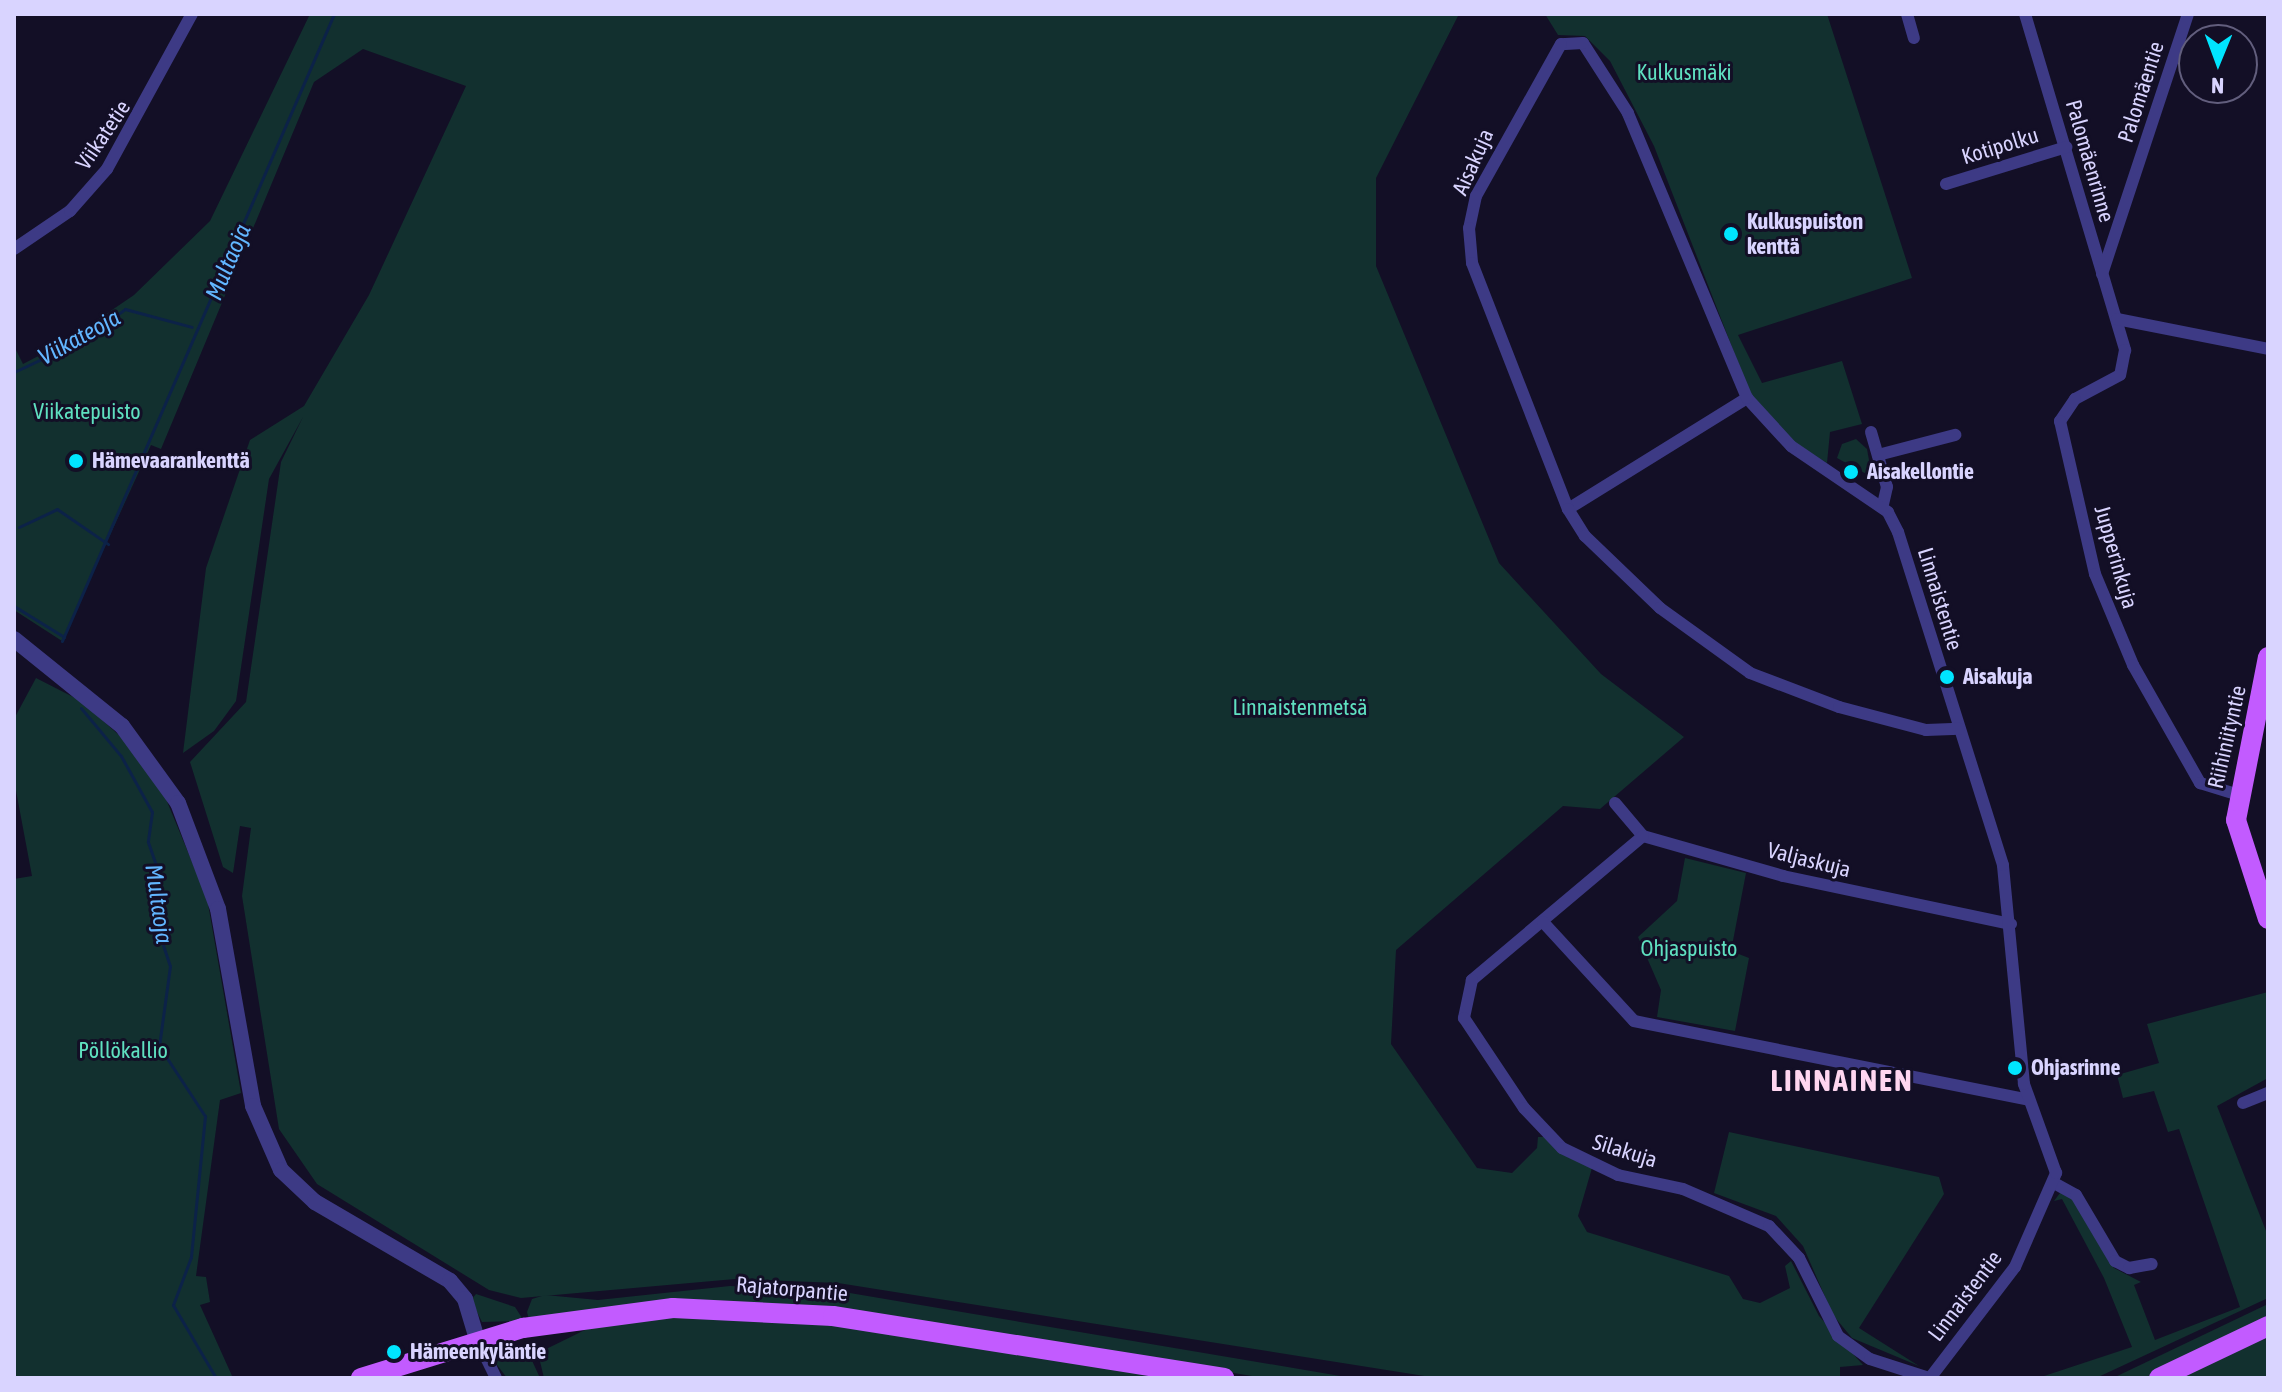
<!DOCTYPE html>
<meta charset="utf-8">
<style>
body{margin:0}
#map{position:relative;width:2282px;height:1392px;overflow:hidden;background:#130f26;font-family:"Asap Condensed",sans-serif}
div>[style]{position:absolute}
.green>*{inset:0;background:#12302f}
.stream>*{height:3px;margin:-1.5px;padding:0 1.5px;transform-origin:1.5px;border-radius:1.5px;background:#0c2248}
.minor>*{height:12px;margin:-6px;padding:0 6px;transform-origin:6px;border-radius:6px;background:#3d3a85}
.tertiary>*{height:16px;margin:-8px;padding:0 8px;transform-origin:8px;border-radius:8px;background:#3d3a85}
.primary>*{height:20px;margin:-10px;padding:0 10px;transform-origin:10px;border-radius:10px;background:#c25bff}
.dots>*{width:22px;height:22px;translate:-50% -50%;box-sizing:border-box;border:4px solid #130f26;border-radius:50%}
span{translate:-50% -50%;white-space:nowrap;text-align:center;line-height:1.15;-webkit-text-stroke:6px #130f26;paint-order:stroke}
.park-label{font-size:22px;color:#5fe0c0}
.street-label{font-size:22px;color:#d9d4ff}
.poi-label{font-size:22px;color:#d9d4ff;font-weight:700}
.left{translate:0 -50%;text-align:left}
.water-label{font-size:24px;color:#62b6ff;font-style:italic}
.district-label{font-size:30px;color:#ffd6f0;font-weight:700;letter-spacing:2px}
.frame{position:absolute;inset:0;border:16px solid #d9d4ff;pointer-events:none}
.north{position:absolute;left:2178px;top:24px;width:80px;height:80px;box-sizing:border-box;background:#130f26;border:2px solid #625e7d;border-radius:50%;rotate:181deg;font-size:22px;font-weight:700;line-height:32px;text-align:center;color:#d9d4ff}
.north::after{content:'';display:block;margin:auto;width:28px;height:36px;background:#00e5ff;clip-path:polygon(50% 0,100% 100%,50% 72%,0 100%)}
</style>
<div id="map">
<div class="green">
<i style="clip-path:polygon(310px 14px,1459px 14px,1376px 178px,1376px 266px,1499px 563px,1601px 674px,1684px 737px,1600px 809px,1563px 806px,1396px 950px,1391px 1044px,1477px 1168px,1512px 1173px,1537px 1148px,1538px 1137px,1546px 1137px,1592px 1168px,1578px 1216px,1587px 1232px,1729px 1276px,1743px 1299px,1760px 1303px,1790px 1288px,1785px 1266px,1791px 1261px,1819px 1316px,1863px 1365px,1840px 1367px,1840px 1378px,1437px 1378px,838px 1283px,735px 1279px,521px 1298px,489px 1290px,317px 1184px,279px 1129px,242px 896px,251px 828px,240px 826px,233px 873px,223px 867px,190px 762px,246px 702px,281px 462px,303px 417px,269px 479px,236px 701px,214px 731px,183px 753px,206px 568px,250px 440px,304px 406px,369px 295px,466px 86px,363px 49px,314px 82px,161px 449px,151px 445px,62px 641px,14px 610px,14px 346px,23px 364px,65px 342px,134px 295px,210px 221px)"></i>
<i style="clip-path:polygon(1545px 14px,1827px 14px,1912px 278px,1738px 335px,1762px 383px,1842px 361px,1862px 424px,1830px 432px,1827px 463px,1797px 445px,1751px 396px,1654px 146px,1610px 61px,1585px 36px,1558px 35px)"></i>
<i style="clip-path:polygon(1856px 439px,1867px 449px,1872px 477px,1837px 458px,1842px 444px)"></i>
<i style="clip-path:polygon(36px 678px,81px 701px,121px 737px,166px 799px,207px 898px,241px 1093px,220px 1100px,196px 1276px,206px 1277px,210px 1302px,200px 1305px,233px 1378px,14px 1378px,14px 879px,32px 876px,14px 780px,14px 719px)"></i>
<i style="clip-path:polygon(1685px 858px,1746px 873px,1731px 951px,1749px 958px,1735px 1031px,1657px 1017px,1661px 990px,1638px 937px,1677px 901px)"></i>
<i style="clip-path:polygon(2268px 992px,2268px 1078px,2217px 1106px,2268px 1236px,2268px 1298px,2096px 1378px,2038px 1378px,2132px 1347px,2104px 1278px,2062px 1199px,2054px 1201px,2060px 1193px,2073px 1195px,2114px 1268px,2141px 1282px,2134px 1285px,2155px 1340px,2240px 1307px,2179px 1129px,2168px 1132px,2154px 1091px,2123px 1098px,2117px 1075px,2159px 1063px,2147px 1024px)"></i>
<i style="clip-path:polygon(1729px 1132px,1939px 1177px,1944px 1194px,1859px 1328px,1919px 1366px,1852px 1338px,1833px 1315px,1803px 1246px,1776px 1216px,1714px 1193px)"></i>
<i style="clip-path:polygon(730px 1286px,838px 1291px,1352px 1378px,1264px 1378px,865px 1312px,529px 1320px,527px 1312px,532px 1299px,545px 1295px,598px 1300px)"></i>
<i style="clip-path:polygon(476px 1294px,515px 1307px,524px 1321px,482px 1322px,471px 1300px)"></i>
<i style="clip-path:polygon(2268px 1304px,2268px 1320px,2146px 1378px,2113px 1378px)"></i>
<i style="clip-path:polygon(670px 1316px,797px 1318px,1184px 1378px,544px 1378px,538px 1353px,589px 1328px)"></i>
<i style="clip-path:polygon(2268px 1334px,2268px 1378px,2177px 1378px)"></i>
<i style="clip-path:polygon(529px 1354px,540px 1378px,507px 1378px,494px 1361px)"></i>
</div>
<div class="stream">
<i style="left:14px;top:372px;width:77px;rotate:-25.2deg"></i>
<i style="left:84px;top:339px;width:51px;rotate:-36.2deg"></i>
<i style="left:125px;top:309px;width:69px;rotate:15deg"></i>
<i style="left:19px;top:527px;width:42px;rotate:-25.3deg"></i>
<i style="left:57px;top:509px;width:62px;rotate:34.5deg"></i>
<i style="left:14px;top:606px;width:59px;rotate:31.8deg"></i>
<i style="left:62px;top:641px;width:683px;rotate:-66.55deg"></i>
<i style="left:81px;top:708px;width:62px;rotate:50.2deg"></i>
<i style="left:121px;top:756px;width:64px;rotate:61deg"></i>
<i style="left:152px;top:812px;width:30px;rotate:98deg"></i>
<i style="left:148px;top:842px;width:39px;rotate:71deg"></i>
<i style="left:161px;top:879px;width:48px;rotate:94.8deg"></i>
<i style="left:157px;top:927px;width:41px;rotate:71.6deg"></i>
<i style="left:170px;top:966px;width:81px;rotate:97.8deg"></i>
<i style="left:159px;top:1046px;width:84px;rotate:56.7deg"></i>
<i style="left:205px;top:1116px;width:142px;rotate:95.7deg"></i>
<i style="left:191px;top:1257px;width:51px;rotate:110.6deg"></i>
<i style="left:173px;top:1305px;width:85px;rotate:59.5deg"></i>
</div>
<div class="minor">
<i style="left:1907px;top:14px;width:25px;rotate:74deg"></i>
<i style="left:2025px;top:14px;width:351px;rotate:73.4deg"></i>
<i style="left:2125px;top:350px;width:25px;rotate:101deg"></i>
<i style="left:2120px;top:375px;width:51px;rotate:151.9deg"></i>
<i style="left:2075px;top:399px;width:27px;rotate:124deg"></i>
<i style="left:2060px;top:421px;width:157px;rotate:77.1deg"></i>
<i style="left:2095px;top:574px;width:99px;rotate:67.3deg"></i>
<i style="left:2133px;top:665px;width:136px;rotate:60.4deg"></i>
<i style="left:2200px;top:783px;width:39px;rotate:17deg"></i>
<i style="left:1946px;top:184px;width:126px;rotate:-17.1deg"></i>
<i style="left:14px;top:249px;width:68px;rotate:-34.2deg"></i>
<i style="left:70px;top:211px;width:56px;rotate:-48.6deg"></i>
<i style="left:107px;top:169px;width:177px;rotate:-61.3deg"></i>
<i style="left:2102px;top:274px;width:274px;rotate:-71.7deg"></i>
<i style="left:2117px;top:319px;width:154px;rotate:11.2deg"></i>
<i style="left:1871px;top:432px;width:57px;rotate:73.8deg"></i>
<i style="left:1887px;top:487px;width:17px;rotate:103deg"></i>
<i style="left:1878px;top:455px;width:80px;rotate:-14.6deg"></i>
<i style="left:1568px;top:509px;width:211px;rotate:-31.8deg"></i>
<i style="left:1615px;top:803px;width:43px;rotate:49.7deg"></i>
<i style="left:1643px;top:836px;width:146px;rotate:15.9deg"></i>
<i style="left:1783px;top:876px;width:233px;rotate:11.9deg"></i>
<i style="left:1643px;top:836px;width:224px;rotate:139.9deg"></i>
<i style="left:1472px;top:980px;width:39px;rotate:102deg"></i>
<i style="left:1464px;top:1018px;width:108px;rotate:56.3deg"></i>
<i style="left:1524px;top:1108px;width:55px;rotate:46.5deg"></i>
<i style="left:1562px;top:1148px;width:62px;rotate:25.7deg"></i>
<i style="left:1618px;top:1175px;width:66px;rotate:12.2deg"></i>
<i style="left:1683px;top:1189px;width:94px;rotate:23.3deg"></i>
<i style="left:1769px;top:1226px;width:44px;rotate:46.8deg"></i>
<i style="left:1799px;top:1258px;width:87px;rotate:63.4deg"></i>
<i style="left:1838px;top:1336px;width:39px;rotate:36deg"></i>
<i style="left:1870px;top:1359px;width:62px;rotate:17.9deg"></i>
<i style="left:1543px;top:922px;width:134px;rotate:47.4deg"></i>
<i style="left:1634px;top:1021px;width:403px;rotate:11.3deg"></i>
<i style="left:2243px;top:1103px;width:27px;rotate:-22deg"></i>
<i style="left:2054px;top:1183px;width:25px;rotate:29deg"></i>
<i style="left:2076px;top:1195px;width:77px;rotate:59.4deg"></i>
<i style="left:2115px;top:1261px;width:16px;rotate:27deg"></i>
<i style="left:2129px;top:1268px;width:23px;rotate:-10deg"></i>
<i style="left:477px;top:1339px;width:43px;rotate:64deg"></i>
<i style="left:1930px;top:1378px;width:140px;rotate:-52.6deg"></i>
<i style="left:2015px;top:1267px;width:103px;rotate:-66.4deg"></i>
<i style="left:2056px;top:1173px;width:95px;rotate:-109.8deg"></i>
<i style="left:2024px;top:1084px;width:220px;rotate:-95.5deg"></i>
<i style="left:2003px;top:865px;width:349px;rotate:-107.5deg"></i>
<i style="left:1898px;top:532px;width:22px;rotate:-117deg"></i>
<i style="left:1888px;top:512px;width:117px;rotate:-145.8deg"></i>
<i style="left:1791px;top:446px;width:65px;rotate:-132.5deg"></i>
<i style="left:1747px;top:398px;width:309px;rotate:-112.7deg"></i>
<i style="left:1628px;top:113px;width:83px;rotate:-122.7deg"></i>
<i style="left:1583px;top:43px;width:22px;rotate:177deg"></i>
<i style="left:1561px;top:44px;width:174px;rotate:119.2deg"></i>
<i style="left:1476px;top:196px;width:33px;rotate:102deg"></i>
<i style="left:1469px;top:228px;width:35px;rotate:85deg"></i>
<i style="left:1472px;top:263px;width:264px;rotate:68.7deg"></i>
<i style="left:1568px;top:509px;width:32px;rotate:58deg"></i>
<i style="left:1585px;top:536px;width:104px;rotate:43.8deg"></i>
<i style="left:1660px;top:608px;width:111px;rotate:35.8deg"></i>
<i style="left:1750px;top:673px;width:95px;rotate:20.9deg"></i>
<i style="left:1839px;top:707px;width:90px;rotate:14.8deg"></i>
<i style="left:1926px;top:730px;width:33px;rotate:-2deg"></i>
</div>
<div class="tertiary">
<i style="left:14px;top:639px;width:139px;rotate:38.9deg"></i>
<i style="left:122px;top:726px;width:95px;rotate:54deg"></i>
<i style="left:178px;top:803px;width:113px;rotate:69.3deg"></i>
<i style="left:218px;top:909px;width:200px;rotate:79.9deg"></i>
<i style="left:253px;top:1106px;width:70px;rotate:66.4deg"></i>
<i style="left:281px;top:1170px;width:47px;rotate:43.3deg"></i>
<i style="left:315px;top:1202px;width:156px;rotate:30.3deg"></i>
<i style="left:450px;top:1281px;width:23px;rotate:50deg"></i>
<i style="left:465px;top:1299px;width:42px;rotate:73.3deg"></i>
</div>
<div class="primary">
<i style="left:2268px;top:657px;width:166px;rotate:101.1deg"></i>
<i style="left:2236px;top:820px;width:104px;rotate:72.1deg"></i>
<i style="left:361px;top:1378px;width:170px;rotate:-17.2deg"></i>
<i style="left:523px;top:1328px;width:151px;rotate:-7.6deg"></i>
<i style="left:673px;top:1308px;width:160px;rotate:2.9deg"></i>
<i style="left:833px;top:1316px;width:396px;rotate:9deg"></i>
<i style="left:2159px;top:1378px;width:121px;rotate:-25.5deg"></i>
</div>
<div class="dots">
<i style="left:1731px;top:234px;background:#00e5ff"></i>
<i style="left:76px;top:461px;background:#00e5ff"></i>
<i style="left:1851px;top:472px;background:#00e5ff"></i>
<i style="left:1947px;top:677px;background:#00e5ff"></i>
<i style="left:2015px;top:1068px;background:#00e5ff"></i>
<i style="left:394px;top:1352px;background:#00e5ff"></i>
</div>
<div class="park-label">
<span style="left:1684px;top:73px">Kulkusmäki</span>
<span style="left:87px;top:412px">Viikatepuisto</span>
<span style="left:1300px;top:708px">Linnaistenmetsä</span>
<span style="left:1689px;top:949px">Ohjaspuisto</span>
<span style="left:123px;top:1051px">Pöllökallio</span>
</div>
<div class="street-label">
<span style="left:2141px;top:92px;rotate:-72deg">Palomäentie</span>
<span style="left:103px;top:135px;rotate:-56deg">Viikatetie</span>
<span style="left:2000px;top:146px;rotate:-17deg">Kotipolku</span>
<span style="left:2090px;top:161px;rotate:74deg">Palomäenrinne</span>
<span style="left:1473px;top:162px;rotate:-66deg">Aisakuja</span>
<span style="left:2116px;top:557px;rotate:74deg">Jupperinkuja</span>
<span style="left:1940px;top:599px;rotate:73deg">Linnaistentie</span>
<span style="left:2227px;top:737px;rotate:-77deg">Riihiniityntie</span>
<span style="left:1809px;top:860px;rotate:14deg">Valjaskuja</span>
<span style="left:1625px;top:1151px;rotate:17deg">Silakuja</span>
<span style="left:792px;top:1289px;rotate:5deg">Rajatorpantie</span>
<span style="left:1965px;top:1296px;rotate:-53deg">Linnaistentie</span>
</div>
<div class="poi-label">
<span class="left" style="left:1747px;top:234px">Kulkuspuiston<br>kenttä</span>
<span class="left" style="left:92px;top:461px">Hämevaarankenttä</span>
<span class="left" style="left:1867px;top:472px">Aisakellontie</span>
<span class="left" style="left:1963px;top:677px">Aisakuja</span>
<span class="left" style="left:2031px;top:1068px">Ohjasrinne</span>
<span class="left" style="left:410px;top:1352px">Hämeenkyläntie</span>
</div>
<div class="water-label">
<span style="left:228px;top:262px;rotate:-67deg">Multaoja</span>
<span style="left:79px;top:337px;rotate:-29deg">Viikateoja</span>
<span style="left:159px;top:904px;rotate:82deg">Multaoja</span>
</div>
<div class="district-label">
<span style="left:1842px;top:1080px">LINNAINEN</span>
</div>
<div class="frame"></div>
<div class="north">N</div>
</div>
